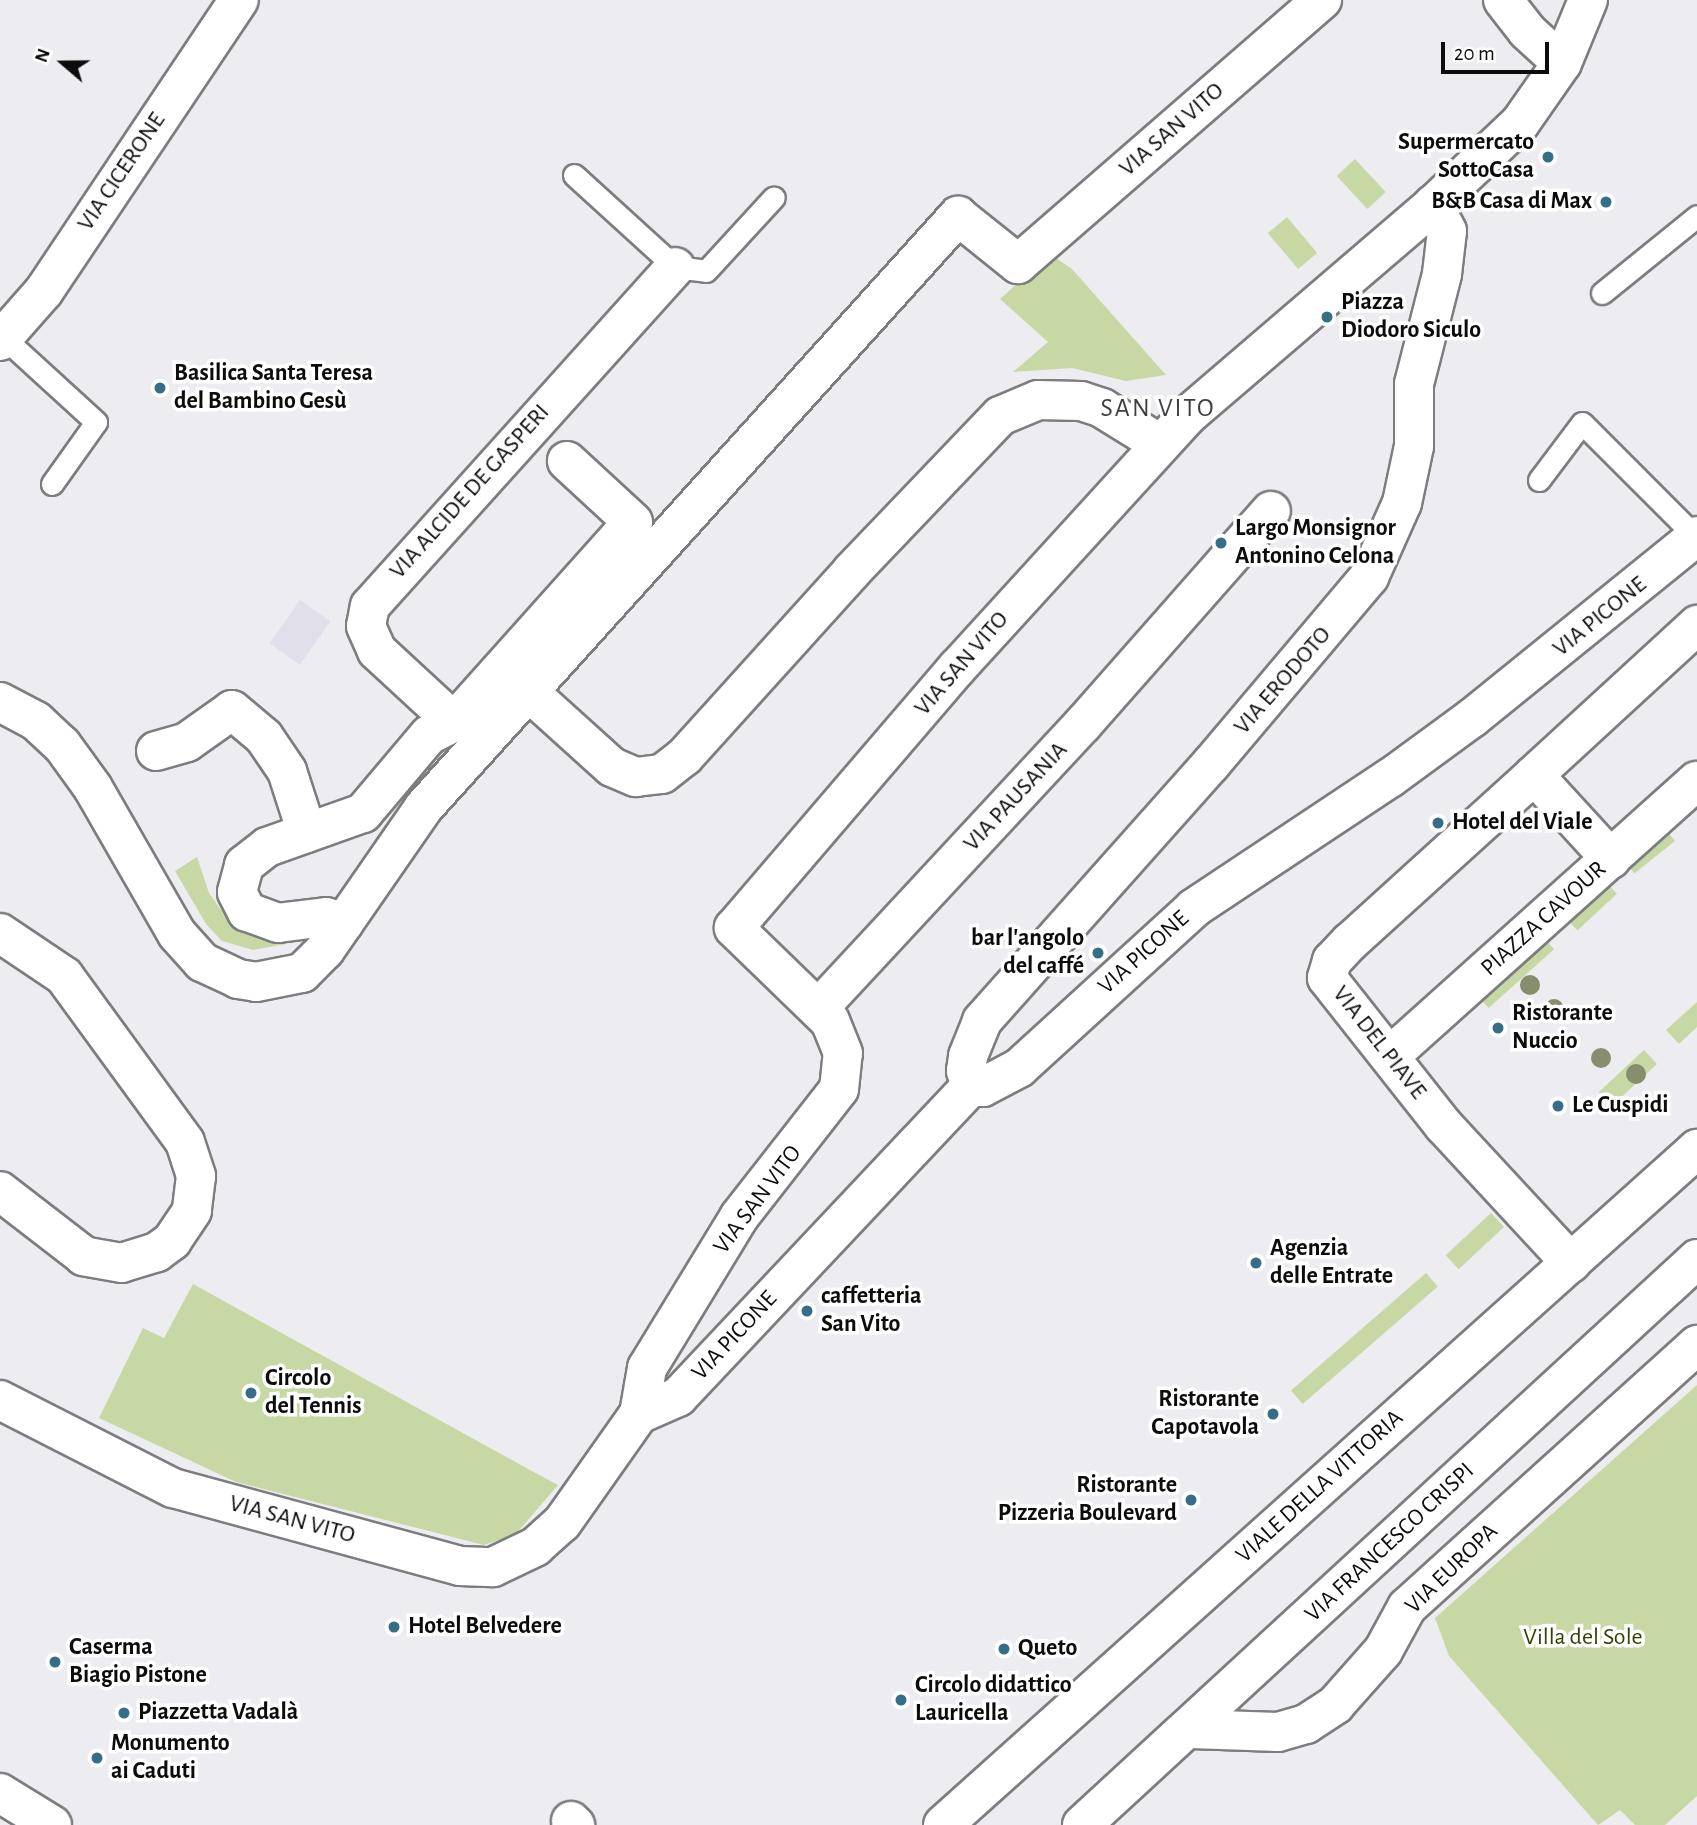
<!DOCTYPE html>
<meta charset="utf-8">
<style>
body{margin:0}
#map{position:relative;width:1697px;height:1825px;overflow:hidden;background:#edecf0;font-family:"Alegreya Sans",sans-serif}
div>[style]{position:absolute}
.built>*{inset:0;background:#e1dfea;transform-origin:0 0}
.green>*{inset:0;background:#c8d8a5;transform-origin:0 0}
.roads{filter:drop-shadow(2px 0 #7d7c7f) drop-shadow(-2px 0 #7d7c7f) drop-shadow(0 2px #7d7c7f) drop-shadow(0 -2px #7d7c7f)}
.lane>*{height:21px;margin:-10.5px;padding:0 10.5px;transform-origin:10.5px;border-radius:10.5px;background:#fff}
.street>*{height:38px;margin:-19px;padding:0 19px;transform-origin:19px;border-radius:19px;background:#fff}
.secondary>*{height:38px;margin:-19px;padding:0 19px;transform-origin:19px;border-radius:19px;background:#fff}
.trees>*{width:20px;height:20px;margin:-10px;border-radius:50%;background:#878e6d}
.dots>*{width:19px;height:19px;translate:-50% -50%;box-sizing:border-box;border:4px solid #fff;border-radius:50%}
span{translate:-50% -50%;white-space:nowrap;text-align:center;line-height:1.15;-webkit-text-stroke:7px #fff;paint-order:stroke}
.street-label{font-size:24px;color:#0c0c0d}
.poi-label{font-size:24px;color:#0c0c0d;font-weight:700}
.right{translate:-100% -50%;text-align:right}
.left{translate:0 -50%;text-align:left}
.park-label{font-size:24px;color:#334102}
.neighbourhood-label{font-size:26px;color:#3e3e41;letter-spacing:2px}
.north{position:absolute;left:28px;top:28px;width:70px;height:70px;-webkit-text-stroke:5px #fff;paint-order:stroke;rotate:290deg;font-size:19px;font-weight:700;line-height:28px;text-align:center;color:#0c0c0d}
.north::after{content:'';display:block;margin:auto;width:24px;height:32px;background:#0c0c0d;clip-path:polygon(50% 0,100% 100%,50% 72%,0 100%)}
.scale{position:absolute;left:1441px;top:42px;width:108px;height:32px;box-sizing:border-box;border:4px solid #0c0c0d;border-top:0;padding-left:9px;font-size:21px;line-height:24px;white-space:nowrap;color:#0c0c0d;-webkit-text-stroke:5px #fff;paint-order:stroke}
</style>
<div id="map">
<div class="built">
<i style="left:300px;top:600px;width:37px;height:53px;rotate:35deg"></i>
</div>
<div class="green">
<i style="left:1355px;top:159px;width:45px;height:25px;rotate:47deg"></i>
<i style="left:1287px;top:217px;width:47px;height:25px;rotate:50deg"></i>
<i style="clip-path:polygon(1050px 254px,1072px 269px,1166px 375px,1126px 381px,1072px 368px,1013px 372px,1048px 342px,1000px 299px)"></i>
<i style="left:1666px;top:830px;width:14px;height:52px;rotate:51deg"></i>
<i style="clip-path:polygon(197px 857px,209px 893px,232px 925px,286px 944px,253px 950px,222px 941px,206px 924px,175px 871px)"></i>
<i style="left:1606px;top:882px;width:16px;height:54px;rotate:47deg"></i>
<i style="left:1544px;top:938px;width:15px;height:88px;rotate:48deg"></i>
<i style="clip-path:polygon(1697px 1002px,1697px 1027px,1679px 1044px,1666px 1030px)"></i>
<i style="left:1644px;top:1050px;width:19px;height:62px;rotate:47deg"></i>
<i style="left:1491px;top:1213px;width:19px;height:62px;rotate:47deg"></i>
<i style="left:1426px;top:1273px;width:18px;height:179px;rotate:49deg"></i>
<i style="clip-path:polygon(193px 1284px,530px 1470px,558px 1485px,516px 1534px,484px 1545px,236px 1482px,99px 1418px,143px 1328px,164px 1338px)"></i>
<i style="clip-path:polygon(1697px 1385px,1697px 1796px,1665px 1825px,1635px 1825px,1620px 1810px,1598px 1825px,1449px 1656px,1435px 1618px)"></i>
</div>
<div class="roads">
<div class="lane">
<i style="left:574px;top:175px;width:137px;rotate:42.3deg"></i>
<i style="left:675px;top:267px;width:31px;rotate:7deg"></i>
<i style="left:706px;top:271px;width:100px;rotate:-47.4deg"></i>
<i style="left:1602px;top:293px;width:122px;rotate:-39deg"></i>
<i style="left:3px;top:337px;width:126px;rotate:42.4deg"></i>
<i style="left:96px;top:422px;width:76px;rotate:125.4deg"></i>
<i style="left:1539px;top:480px;width:71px;rotate:-53deg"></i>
<i style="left:1582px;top:423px;width:161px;rotate:45deg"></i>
</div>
<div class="street">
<i style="left:1503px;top:0;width:39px;rotate:52deg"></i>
<i style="left:1527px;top:31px;width:47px;rotate:42.4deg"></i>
<i style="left:0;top:341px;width:67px;rotate:-48.7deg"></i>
<i style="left:44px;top:291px;width:350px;rotate:-56.2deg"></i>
<i style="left:530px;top:693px;width:110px;rotate:42.1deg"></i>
<i style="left:612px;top:767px;width:26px;rotate:23deg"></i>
<i style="left:636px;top:777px;width:26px;rotate:-7deg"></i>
<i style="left:662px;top:774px;width:29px;rotate:-38deg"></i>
<i style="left:685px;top:756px;width:248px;rotate:-47.9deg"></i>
<i style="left:851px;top:572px;width:216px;rotate:-46.3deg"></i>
<i style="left:1000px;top:416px;width:41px;rotate:-22.8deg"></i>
<i style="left:1038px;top:400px;width:43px;rotate:1.3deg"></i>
<i style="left:1081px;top:401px;width:22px;rotate:18deg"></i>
<i style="left:1102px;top:408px;width:68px;rotate:31.8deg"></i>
<i style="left:0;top:702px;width:41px;rotate:27.8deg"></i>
<i style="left:36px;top:721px;width:35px;rotate:43deg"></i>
<i style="left:62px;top:745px;width:53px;rotate:54.2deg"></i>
<i style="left:93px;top:788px;width:168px;rotate:60.1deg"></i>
<i style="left:177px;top:934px;width:38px;rotate:48deg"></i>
<i style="left:202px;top:962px;width:40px;rotate:25deg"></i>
<i style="left:238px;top:979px;width:18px;rotate:9deg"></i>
<i style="left:256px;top:982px;width:47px;rotate:-11.1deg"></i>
<i style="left:302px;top:973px;width:33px;rotate:-45deg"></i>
<i style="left:325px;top:950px;width:174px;rotate:-55.3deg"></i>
<i style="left:424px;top:807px;width:797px;rotate:-47.9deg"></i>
<i style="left:958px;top:216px;width:77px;rotate:38.7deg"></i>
<i style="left:1018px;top:264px;width:403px;rotate:-41deg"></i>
<i style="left:454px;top:722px;width:105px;rotate:-137.3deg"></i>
<i style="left:377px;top:651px;width:27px;rotate:-114deg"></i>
<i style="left:366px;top:626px;width:20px;rotate:-79deg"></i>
<i style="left:370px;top:606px;width:456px;rotate:-48deg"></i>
<i style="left:156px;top:751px;width:32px;rotate:-16deg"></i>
<i style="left:187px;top:742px;width:55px;rotate:-35.4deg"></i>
<i style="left:232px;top:710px;width:42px;rotate:40.2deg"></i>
<i style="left:264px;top:737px;width:41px;rotate:55.9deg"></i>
<i style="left:287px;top:771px;width:65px;rotate:72.1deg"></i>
<i style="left:1534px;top:775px;width:222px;rotate:-42.6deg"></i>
<i style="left:344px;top:923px;width:19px;rotate:-162deg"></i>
<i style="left:326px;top:917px;width:48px;rotate:172.9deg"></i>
<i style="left:278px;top:923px;width:33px;rotate:-160deg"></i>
<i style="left:247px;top:912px;width:22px;rotate:-117deg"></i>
<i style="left:237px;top:892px;width:28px;rotate:-75deg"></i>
<i style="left:244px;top:865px;width:29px;rotate:-38deg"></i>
<i style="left:267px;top:847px;width:102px;rotate:-19.5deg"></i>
<i style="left:363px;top:813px;width:102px;rotate:-49.8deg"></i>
<i style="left:429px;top:735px;width:28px;rotate:-27deg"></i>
<i style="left:454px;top:722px;width:268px;rotate:-48.2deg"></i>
<i style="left:633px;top:522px;width:90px;rotate:-137.3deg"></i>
<i style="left:0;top:933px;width:77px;rotate:33.9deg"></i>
<i style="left:64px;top:976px;width:205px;rotate:53.9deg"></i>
<i style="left:185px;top:1142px;width:36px;rotate:72deg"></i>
<i style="left:196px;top:1176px;width:35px;rotate:97deg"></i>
<i style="left:192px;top:1211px;width:36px;rotate:124deg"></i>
<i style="left:172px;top:1241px;width:19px;rotate:144deg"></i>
<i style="left:157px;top:1252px;width:37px;rotate:163deg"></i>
<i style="left:122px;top:1263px;width:39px;rotate:-170deg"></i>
<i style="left:84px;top:1256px;width:106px;rotate:-142.3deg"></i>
<i style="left:819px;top:1008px;width:388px;rotate:-47.1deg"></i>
<i style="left:1083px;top:724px;width:284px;rotate:-48.6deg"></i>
<i style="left:1390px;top:1056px;width:412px;rotate:-41.9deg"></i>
<i style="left:971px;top:1086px;width:16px;rotate:-108deg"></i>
<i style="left:966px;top:1071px;width:15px;rotate:-82deg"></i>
<i style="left:968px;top:1056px;width:38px;rotate:-68deg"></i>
<i style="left:982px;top:1021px;width:344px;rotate:-48.3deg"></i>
<i style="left:1211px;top:764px;width:245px;rotate:-49.8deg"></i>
<i style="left:1369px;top:577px;width:81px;rotate:-66deg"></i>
<i style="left:1402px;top:503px;width:58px;rotate:-78.1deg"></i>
<i style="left:1414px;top:446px;width:62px;rotate:-90deg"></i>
<i style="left:1414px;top:384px;width:114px;rotate:-75.7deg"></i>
<i style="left:1442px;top:274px;width:43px;rotate:-83.4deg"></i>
<i style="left:1447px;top:231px;width:30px;rotate:-118deg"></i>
<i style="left:971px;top:1086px;width:12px;rotate:5deg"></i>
<i style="left:983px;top:1087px;width:41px;rotate:-27.8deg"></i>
<i style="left:1019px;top:1068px;width:237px;rotate:-42.4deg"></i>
<i style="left:1194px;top:908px;width:235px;rotate:-33.6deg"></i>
<i style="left:1390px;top:778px;width:102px;rotate:-36.2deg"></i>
<i style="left:1472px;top:718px;width:289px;rotate:-39deg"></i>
<i style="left:1571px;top:1263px;width:187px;rotate:-132.8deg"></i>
<i style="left:1444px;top:1126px;width:189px;rotate:-128.3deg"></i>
<i style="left:1327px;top:978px;width:18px;rotate:-74deg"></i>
<i style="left:1332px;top:961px;width:26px;rotate:-47deg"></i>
<i style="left:1350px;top:942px;width:248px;rotate:-42.2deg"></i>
<i style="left:1534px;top:775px;width:114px;rotate:47.5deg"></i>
<i style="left:0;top:1400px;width:194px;rotate:27deg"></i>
<i style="left:173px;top:1488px;width:297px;rotate:15.2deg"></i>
<i style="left:460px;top:1566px;width:33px;rotate:2deg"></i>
<i style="left:493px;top:1567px;width:47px;rotate:-25.5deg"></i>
<i style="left:535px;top:1547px;width:36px;rotate:-42deg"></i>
<i style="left:562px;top:1523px;width:133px;rotate:-54.8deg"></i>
<i style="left:639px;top:1414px;width:47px;rotate:-80.1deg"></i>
<i style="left:647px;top:1368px;width:177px;rotate:-58.6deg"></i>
<i style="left:739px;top:1217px;width:162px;rotate:-52deg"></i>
<i style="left:839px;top:1089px;width:36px;rotate:-84deg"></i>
<i style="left:843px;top:1053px;width:35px;rotate:-112deg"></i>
<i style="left:830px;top:1021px;width:134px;rotate:-135.9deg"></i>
<i style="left:734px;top:928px;width:343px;rotate:-49.4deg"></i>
<i style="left:957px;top:668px;width:341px;rotate:-47.6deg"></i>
<i style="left:1187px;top:416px;width:324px;rotate:-40.6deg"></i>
<i style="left:1433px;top:205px;width:120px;rotate:-43.3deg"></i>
<i style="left:1520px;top:123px;width:73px;rotate:-55deg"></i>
<i style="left:1562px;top:63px;width:68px;rotate:-67.6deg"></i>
<i style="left:639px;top:1414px;width:43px;rotate:-23.6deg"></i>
<i style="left:678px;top:1397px;width:427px;rotate:-46.7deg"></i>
<i style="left:1191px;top:1729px;width:87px;rotate:2deg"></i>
<i style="left:1278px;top:1732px;width:29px;rotate:-16deg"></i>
<i style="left:1306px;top:1724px;width:35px;rotate:-33deg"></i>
<i style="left:1335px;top:1705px;width:72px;rotate:-48.4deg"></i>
<i style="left:1383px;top:1651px;width:50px;rotate:-61.4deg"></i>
<i style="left:1407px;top:1607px;width:391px;rotate:-42.1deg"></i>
<i style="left:571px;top:1821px;width:6px;rotate:45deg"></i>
<i style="left:943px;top:1825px;width:1013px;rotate:-41.88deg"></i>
</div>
<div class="secondary">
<i style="left:0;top:1793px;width:61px;rotate:31.6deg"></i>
<i style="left:1082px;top:1825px;width:836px;rotate:-42.62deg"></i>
</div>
</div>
<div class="trees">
<i style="left:1530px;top:985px"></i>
<i style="left:1554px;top:1009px"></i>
<i style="left:1601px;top:1058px"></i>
<i style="left:1636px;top:1074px"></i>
</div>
<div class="dots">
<i style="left:1548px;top:157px;background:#366e88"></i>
<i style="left:1606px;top:202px;background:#366e88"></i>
<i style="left:1327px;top:317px;background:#366e88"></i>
<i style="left:160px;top:388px;background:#366e88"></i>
<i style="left:1221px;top:543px;background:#366e88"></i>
<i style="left:1438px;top:823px;background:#366e88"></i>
<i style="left:1098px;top:953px;background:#366e88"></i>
<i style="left:1498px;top:1028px;background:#366e88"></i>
<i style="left:1558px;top:1106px;background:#366e88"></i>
<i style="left:1256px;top:1263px;background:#366e88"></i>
<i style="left:807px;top:1311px;background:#366e88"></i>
<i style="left:251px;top:1393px;background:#366e88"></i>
<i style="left:1273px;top:1414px;background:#366e88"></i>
<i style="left:1191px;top:1500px;background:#366e88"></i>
<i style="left:394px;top:1627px;background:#366e88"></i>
<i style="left:1004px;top:1649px;background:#366e88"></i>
<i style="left:55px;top:1662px;background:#366e88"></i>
<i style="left:901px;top:1700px;background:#366e88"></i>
<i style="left:124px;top:1713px;background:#366e88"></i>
<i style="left:97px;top:1758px;background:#366e88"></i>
</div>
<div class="street-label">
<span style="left:1172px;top:130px;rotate:-41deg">VIA SAN VITO</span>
<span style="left:122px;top:172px;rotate:-56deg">VIA CICERONE</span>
<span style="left:470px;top:492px;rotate:-48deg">VIA ALCIDE DE GASPERI</span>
<span style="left:1600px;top:617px;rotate:-39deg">VIA PICONE</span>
<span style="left:962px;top:664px;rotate:-49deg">VIA SAN VITO</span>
<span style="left:1283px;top:681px;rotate:-49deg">VIA ERODOTO</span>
<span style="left:1016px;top:797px;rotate:-47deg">VIA PAUSANIA</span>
<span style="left:1544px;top:919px;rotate:-42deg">PIAZZA CAVOUR</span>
<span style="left:1144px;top:953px;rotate:-42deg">VIA PICONE</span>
<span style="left:1379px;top:1043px;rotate:52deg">VIA DEL PIAVE</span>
<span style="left:758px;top:1200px;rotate:-53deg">VIA SAN VITO</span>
<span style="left:735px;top:1336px;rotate:-47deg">VIA PICONE</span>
<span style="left:1320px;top:1487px;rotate:-42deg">VIALE DELLA VITTORIA</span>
<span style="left:292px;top:1520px;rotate:15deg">VIA SAN VITO</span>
<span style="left:1390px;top:1543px;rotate:-43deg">VIA FRANCESCO CRISPI</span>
<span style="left:1452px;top:1569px;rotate:-44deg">VIA EUROPA</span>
</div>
<div class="poi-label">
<span class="right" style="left:1534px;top:157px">Supermercato<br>SottoCasa</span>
<span class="right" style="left:1592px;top:202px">B&amp;B Casa di Max</span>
<span class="left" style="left:1341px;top:317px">Piazza<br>Diodoro Siculo</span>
<span class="left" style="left:174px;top:388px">Basilica Santa Teresa<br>del Bambino Gesù</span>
<span class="left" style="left:1235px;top:543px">Largo Monsignor<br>Antonino Celona</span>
<span class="left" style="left:1452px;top:823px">Hotel del Viale</span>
<span class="right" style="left:1084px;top:953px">bar l'angolo<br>del caffé</span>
<span class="left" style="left:1512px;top:1028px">Ristorante<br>Nuccio</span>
<span class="left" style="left:1572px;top:1106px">Le Cuspidi</span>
<span class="left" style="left:1270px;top:1263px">Agenzia<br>delle Entrate</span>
<span class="left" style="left:821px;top:1311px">caffetteria<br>San Vito</span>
<span class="left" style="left:265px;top:1393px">Circolo<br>del Tennis</span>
<span class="right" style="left:1259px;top:1414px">Ristorante<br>Capotavola</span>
<span class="right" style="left:1177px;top:1500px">Ristorante<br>Pizzeria Boulevard</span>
<span class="left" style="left:408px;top:1627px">Hotel Belvedere</span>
<span class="left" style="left:69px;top:1662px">Caserma<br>Biagio Pistone</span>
<span class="left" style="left:1018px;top:1649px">Queto</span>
<span class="left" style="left:915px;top:1700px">Circolo didattico<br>Lauricella</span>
<span class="left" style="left:138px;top:1713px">Piazzetta Vadalà</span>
<span class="left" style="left:111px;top:1758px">Monumento<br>ai Caduti</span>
</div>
<div class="park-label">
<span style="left:1583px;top:1638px">Villa del Sole</span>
</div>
<div class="neighbourhood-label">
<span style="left:1158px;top:409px">SAN VITO</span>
</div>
<div class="north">N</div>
<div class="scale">20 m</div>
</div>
